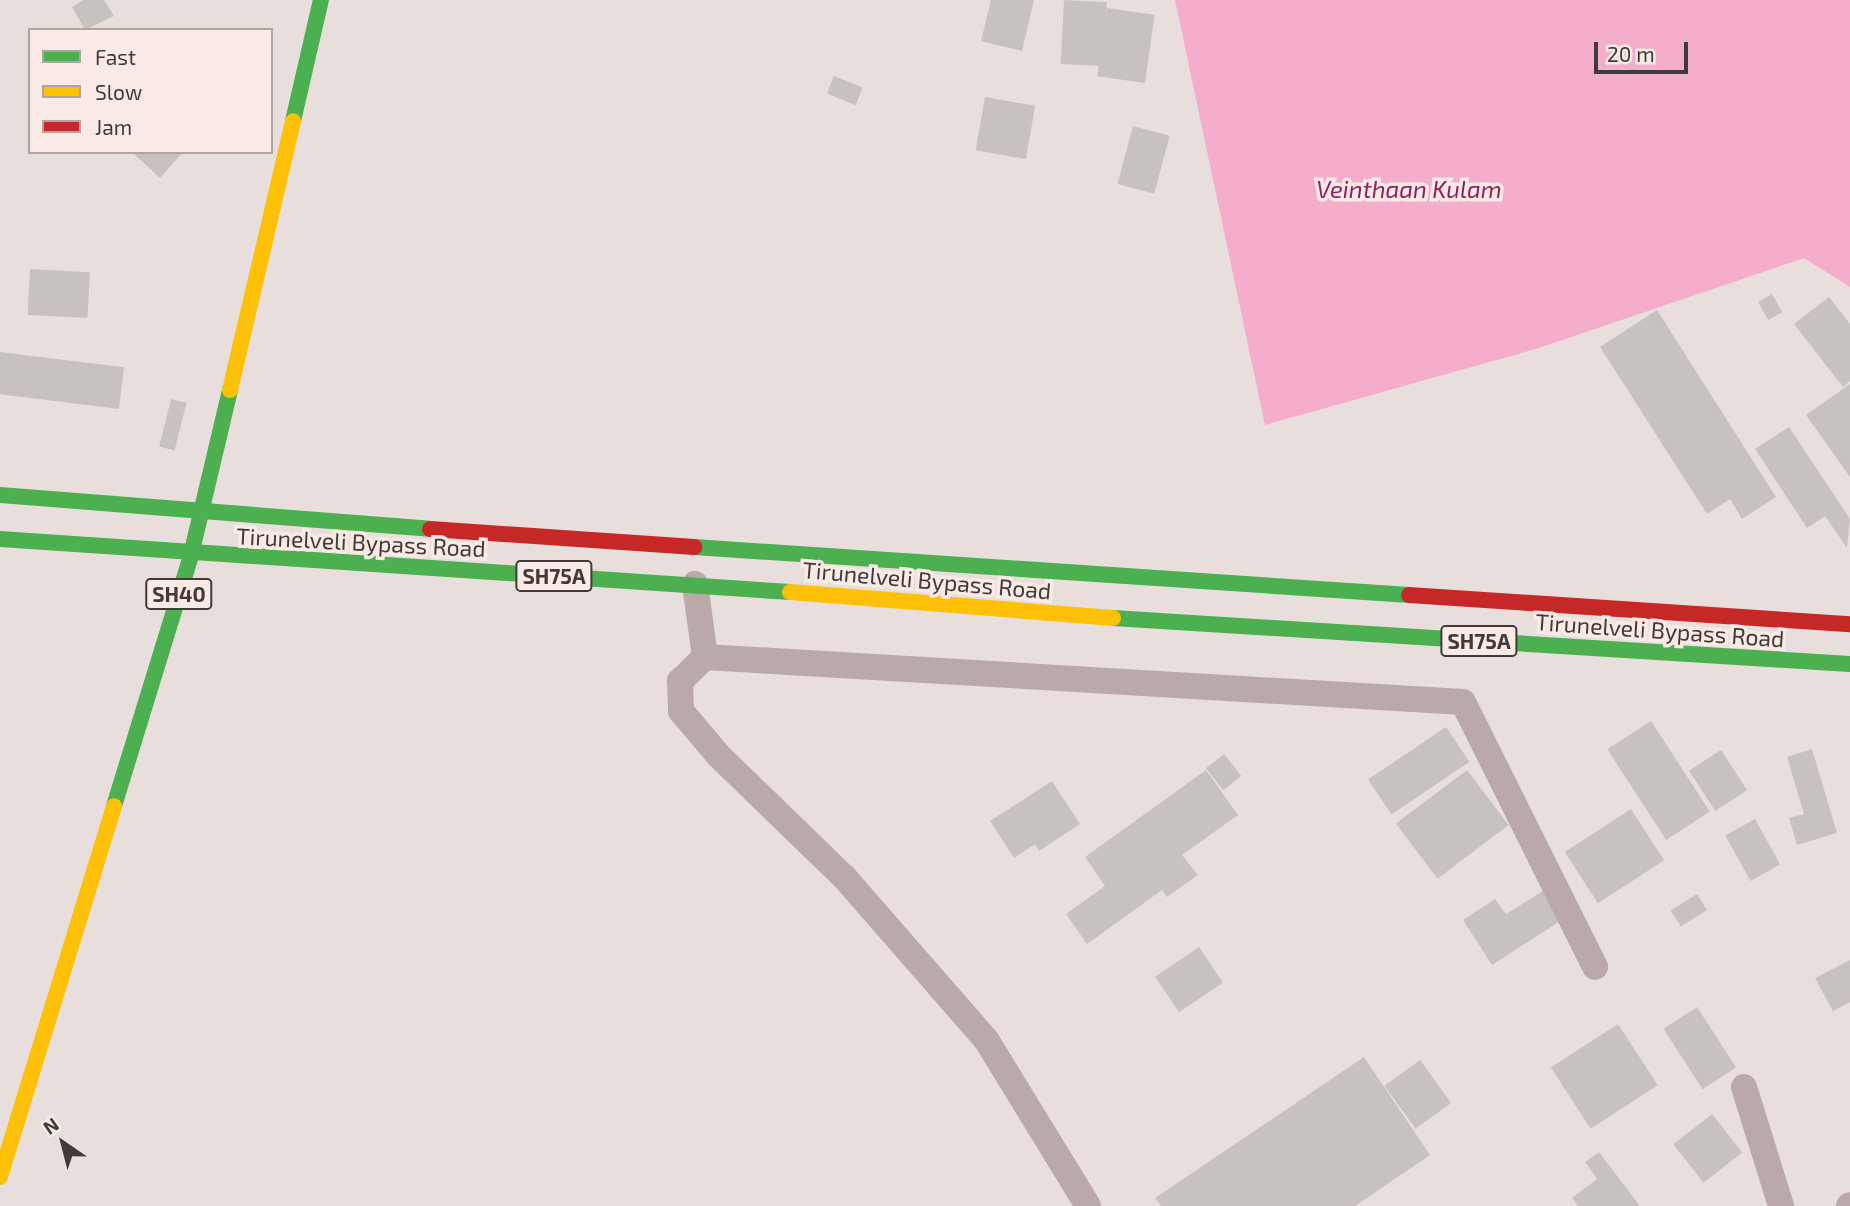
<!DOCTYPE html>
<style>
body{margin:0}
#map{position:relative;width:1850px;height:1206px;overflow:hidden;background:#e8dfdc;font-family:"Exo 2",sans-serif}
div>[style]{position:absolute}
.water>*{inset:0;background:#f4adcb}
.building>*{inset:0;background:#c8c2bf;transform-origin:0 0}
.street>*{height:26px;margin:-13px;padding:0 13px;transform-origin:13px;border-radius:13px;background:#b9a9aa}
.fast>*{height:16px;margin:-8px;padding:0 8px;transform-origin:8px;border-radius:8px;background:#4caf50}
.slow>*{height:16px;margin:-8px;padding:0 8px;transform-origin:8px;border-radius:8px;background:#ffc107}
.jam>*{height:16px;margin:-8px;padding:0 8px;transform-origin:8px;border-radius:8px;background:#c62828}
span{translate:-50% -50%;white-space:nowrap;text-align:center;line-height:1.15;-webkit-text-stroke:7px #f9eae5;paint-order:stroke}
.shield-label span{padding:2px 5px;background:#f9eae5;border:2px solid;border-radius:5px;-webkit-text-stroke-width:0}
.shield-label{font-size:21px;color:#403b39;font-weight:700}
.street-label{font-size:23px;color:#403b39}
.water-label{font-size:24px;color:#90205e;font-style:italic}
.legend{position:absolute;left:28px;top:28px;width:245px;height:126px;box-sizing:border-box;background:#f9eae5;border:2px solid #afa4a0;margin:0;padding:9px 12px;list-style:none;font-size:21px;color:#403b39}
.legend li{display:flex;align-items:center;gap:14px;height:35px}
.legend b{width:35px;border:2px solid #afa4a0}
.north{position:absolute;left:28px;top:1108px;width:70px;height:70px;-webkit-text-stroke:5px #f9eae5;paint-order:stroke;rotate:325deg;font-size:19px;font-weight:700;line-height:28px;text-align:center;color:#403b39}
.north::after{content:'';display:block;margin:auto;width:24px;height:32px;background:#403b39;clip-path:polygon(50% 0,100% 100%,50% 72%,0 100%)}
.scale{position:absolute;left:1594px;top:42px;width:94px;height:32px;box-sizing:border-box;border:4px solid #403b39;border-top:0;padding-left:9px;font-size:21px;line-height:24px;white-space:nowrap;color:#403b39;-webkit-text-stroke:5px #f9eae5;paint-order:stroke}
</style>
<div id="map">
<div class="water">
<i style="clip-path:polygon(1175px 0,1850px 0,1850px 287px,1804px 258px,1539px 348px,1265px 425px)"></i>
</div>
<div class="building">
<i style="clip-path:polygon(83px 0,104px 0,114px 16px,85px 30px,72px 7px)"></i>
<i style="clip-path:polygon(991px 0,1034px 0,1022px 51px,981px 41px)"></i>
<i style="left:1064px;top:0;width:43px;height:64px;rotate:3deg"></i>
<i style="left:1107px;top:8px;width:48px;height:69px;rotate:8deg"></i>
<i style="left:834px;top:76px;width:31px;height:19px;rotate:22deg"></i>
<i style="left:985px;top:97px;width:51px;height:54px;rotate:10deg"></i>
<i style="left:1133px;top:126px;width:38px;height:60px;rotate:15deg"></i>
<i style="clip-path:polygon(132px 152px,183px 152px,160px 178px)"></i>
<i style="left:30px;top:269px;width:60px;height:46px;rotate:3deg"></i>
<i style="left:1772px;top:294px;width:21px;height:16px;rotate:61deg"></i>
<i style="clip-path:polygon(1829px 297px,1850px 324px,1850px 381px,1843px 387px,1794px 324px)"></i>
<i style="clip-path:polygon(1657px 310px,1776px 497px,1742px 519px,1730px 499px,1707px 514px,1600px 347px)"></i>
<i style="left:0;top:352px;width:125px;height:42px;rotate:7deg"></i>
<i style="clip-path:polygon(1850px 384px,1850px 477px,1806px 415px)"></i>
<i style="left:171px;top:399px;width:16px;height:49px;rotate:14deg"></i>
<i style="clip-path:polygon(1789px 427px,1850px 519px,1847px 548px,1825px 516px,1807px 528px,1755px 449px)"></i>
<i style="left:1651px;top:721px;width:108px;height:52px;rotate:57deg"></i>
<i style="left:1446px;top:727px;width:42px;height:94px;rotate:56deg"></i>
<i style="clip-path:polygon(1812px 749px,1837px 833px,1797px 845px,1789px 818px,1804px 814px,1787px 757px)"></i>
<i style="left:1721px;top:750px;width:48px;height:38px;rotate:57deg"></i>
<i style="left:1224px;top:754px;width:28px;height:23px;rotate:52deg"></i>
<i style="clip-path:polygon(1206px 770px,1238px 815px,1182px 855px,1198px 875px,1167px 897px,1162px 890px,1087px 944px,1066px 914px,1105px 886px,1085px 857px)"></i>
<i style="left:1467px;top:770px;width:69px;height:89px;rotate:53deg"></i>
<i style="clip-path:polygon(1052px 781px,1080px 824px,1039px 851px,1035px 844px,1014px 858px,990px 821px)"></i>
<i style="left:1631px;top:809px;width:61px;height:79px;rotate:57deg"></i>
<i style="left:1755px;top:819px;width:52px;height:34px;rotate:61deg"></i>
<i style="clip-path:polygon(1546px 889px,1565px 918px,1492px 965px,1463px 920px,1495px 899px,1506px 914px)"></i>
<i style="left:1697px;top:894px;width:19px;height:31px;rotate:58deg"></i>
<i style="left:1199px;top:947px;width:43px;height:53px;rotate:56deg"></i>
<i style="clip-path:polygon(1850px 960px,1850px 1002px,1833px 1011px,1815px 978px)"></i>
<i style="left:1697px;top:1007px;width:72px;height:40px;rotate:57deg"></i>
<i style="left:1618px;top:1024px;width:73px;height:80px;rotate:57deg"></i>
<i style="clip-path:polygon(1364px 1057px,1430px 1155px,1355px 1206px,1161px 1206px,1155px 1198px)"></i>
<i style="left:1420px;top:1060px;width:53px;height:44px;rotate:54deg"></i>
<i style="left:1712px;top:1114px;width:49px;height:49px;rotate:52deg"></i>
<i style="clip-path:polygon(1599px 1152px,1640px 1206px,1578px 1206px,1572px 1198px,1597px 1179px,1585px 1162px)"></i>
</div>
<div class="street">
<i style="left:695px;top:584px;width:74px;rotate:82.2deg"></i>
<i style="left:705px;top:657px;width:35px;rotate:136deg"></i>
<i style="left:680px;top:681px;width:30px;rotate:88deg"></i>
<i style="left:681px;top:711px;width:59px;rotate:49.8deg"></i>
<i style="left:719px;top:756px;width:175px;rotate:44.1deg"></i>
<i style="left:845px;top:878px;width:216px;rotate:48.9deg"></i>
<i style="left:987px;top:1041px;width:193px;rotate:58.5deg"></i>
<i style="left:705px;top:657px;width:759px;rotate:3.4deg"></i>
<i style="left:1463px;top:702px;width:296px;rotate:63.5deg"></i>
<i style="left:1744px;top:1087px;width:125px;rotate:72.7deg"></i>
<i style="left:1849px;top:1206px;width:1px;rotate:-45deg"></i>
</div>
<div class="fast">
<i style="left:293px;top:121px;width:124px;rotate:-77deg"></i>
<i style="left:0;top:495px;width:431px;rotate:4.5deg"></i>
<i style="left:0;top:539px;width:792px;rotate:3.84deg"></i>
<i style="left:694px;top:547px;width:717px;rotate:3.84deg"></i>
<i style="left:1113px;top:618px;width:738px;rotate:3.57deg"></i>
<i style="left:114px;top:806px;width:263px;rotate:-72.9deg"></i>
<i style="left:191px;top:555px;width:170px;rotate:-76.7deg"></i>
</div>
<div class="slow">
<i style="left:230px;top:390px;width:276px;rotate:-76.8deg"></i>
<i style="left:790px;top:592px;width:324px;rotate:4.6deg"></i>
<i style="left:0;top:1177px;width:388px;rotate:-72.9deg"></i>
</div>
<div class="jam">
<i style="left:430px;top:529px;width:265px;rotate:3.9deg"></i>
<i style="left:1409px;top:595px;width:442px;rotate:3.8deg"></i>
</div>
<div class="shield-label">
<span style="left:554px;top:576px">SH75A</span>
<span style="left:179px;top:594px">SH40</span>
<span style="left:1479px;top:641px">SH75A</span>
</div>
<div class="street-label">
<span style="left:361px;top:542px;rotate:3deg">Tirunelveli Bypass Road</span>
<span style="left:927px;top:580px;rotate:5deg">Tirunelveli Bypass Road</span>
<span style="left:1660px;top:630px;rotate:4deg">Tirunelveli Bypass Road</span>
</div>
<div class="water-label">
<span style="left:1409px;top:189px">Veinthaan Kulam</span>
</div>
<ul class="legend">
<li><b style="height:9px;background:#4caf50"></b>Fast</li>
<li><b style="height:9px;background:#ffc107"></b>Slow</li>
<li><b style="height:9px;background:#c62828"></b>Jam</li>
</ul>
<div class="north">N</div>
<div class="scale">20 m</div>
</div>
